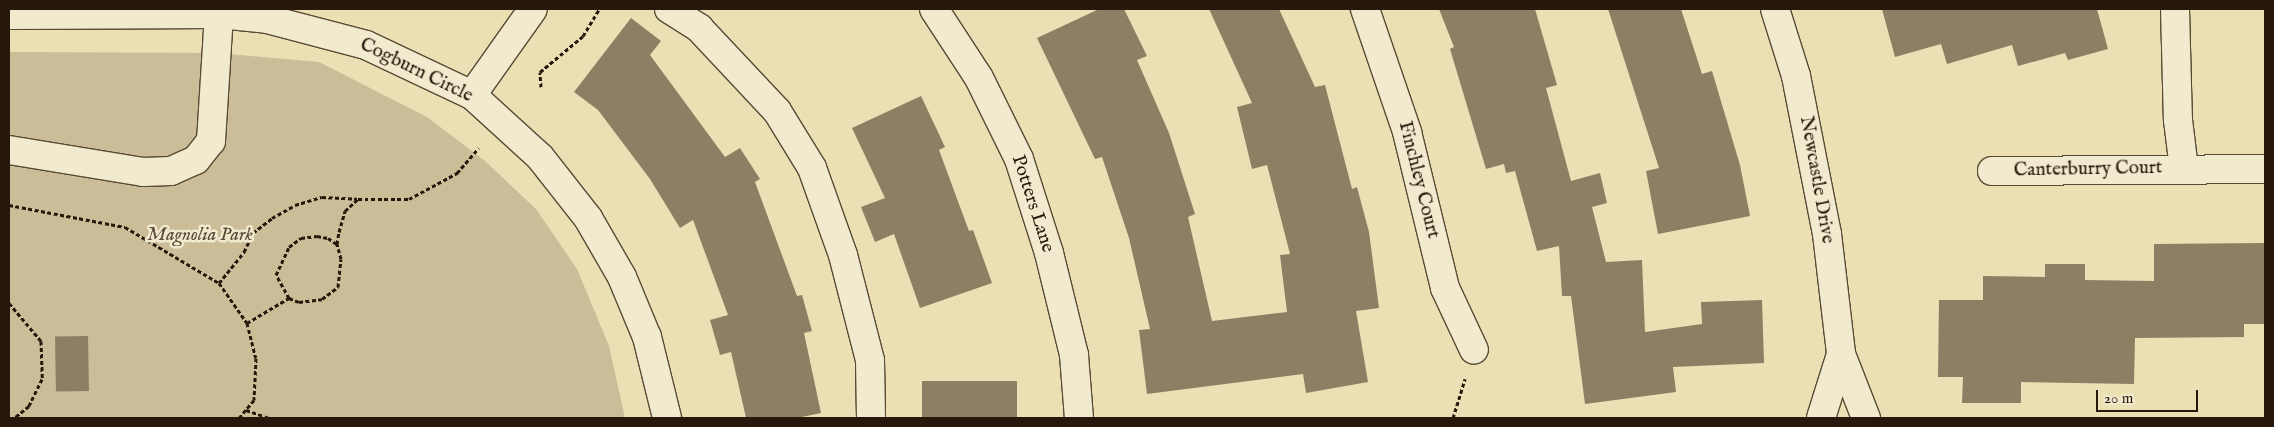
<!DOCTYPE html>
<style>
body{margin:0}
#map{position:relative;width:2274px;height:427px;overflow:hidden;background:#ebdfb4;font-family:"IM FELL English",serif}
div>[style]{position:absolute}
.green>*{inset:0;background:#cabd97}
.building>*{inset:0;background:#8d7f63;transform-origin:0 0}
.path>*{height:3px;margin-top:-1.5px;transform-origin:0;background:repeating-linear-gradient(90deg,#27180b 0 4px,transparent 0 6.5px)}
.roads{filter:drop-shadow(1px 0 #584a35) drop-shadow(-1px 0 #584a35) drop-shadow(0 1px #584a35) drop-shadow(0 -1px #584a35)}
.minor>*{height:28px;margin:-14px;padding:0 14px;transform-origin:14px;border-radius:14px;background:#f2eace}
span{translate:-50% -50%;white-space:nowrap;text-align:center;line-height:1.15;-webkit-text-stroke:5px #f2eace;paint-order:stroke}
.street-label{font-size:19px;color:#27180b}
.park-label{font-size:19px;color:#584a35;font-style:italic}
.frame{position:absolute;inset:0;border:10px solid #27180b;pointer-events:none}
.scale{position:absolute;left:2096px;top:390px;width:102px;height:22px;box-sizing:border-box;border:2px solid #27180b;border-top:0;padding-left:6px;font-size:15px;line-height:18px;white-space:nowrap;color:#27180b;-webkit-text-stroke:4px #f2eace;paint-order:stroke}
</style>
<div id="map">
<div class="green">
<i style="clip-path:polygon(9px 52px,217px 53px,319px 62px,427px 117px,485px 161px,536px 209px,577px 269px,609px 346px,625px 418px,9px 418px)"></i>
</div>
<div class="building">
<i style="clip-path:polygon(1099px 9px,1124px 9px,1147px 56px,1137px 60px,1169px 133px,1195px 214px,1188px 217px,1212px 321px,1287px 312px,1280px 255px,1290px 254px,1267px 165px,1252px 169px,1237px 107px,1252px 103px,1209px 9px,1279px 9px,1315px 87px,1325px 85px,1352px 189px,1357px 187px,1369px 232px,1379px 308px,1356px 311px,1368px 382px,1306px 393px,1303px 374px,1147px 394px,1139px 330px,1150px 329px,1129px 238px,1102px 157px,1095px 159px,1037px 38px)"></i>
<i style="clip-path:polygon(1439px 9px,1535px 9px,1557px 85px,1546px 88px,1571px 181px,1600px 173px,1607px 203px,1592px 207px,1606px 262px,1642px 260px,1645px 332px,1702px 324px,1701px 302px,1762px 300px,1764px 363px,1673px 367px,1676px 392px,1585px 404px,1571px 296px,1562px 296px,1559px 246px,1537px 251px,1515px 171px,1506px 173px,1504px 164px,1486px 169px,1450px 49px,1454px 47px)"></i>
<i style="clip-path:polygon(1608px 9px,1681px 9px,1702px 74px,1712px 71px,1740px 165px,1750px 216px,1658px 234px,1646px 171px,1659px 168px)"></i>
<i style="clip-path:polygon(1882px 9px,2097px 9px,2108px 49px,2068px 60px,2065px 53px,2018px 66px,2012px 45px,1947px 64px,1941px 44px,1895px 57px)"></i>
<i style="clip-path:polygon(631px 18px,661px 41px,650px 55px,725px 157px,740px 148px,760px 179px,755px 182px,797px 296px,802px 295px,812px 331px,804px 333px,821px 413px,797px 418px,746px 418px,731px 352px,720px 355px,710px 320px,728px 315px,693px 220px,680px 228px,650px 179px,598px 110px,574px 92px)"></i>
<i style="clip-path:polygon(921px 96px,945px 147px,939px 150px,969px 231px,973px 230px,992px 283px,920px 308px,894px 234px,875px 242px,861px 207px,885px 198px,852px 128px)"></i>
<i style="clip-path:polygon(2265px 243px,2265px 324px,2244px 324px,2244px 337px,2135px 338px,2134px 384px,2021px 382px,2021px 403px,1962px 403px,1963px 377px,1938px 377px,1939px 300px,1983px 300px,1983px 276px,2045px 277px,2045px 264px,2085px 264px,2085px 280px,2154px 281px,2154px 244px)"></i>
<i style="left:88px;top:336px;width:55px;height:33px;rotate:89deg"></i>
<i style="left:1017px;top:381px;width:37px;height:95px;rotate:90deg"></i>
</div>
<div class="path">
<i style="left:541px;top:87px;width:15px;rotate:-94deg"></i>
<i style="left:540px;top:72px;width:56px;rotate:-39.9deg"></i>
<i style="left:583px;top:36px;width:31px;rotate:-59deg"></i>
<i style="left:9px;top:205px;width:118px;rotate:10.7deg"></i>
<i style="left:125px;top:227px;width:109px;rotate:30.8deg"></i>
<i style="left:219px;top:283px;width:49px;rotate:55deg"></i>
<i style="left:247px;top:323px;width:36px;rotate:76deg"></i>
<i style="left:256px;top:358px;width:42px;rotate:92.7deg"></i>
<i style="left:254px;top:400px;width:23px;rotate:130deg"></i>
<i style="left:219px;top:283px;width:40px;rotate:-51deg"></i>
<i style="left:244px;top:252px;width:21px;rotate:-65deg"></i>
<i style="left:253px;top:233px;width:24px;rotate:-38deg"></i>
<i style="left:272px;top:218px;width:26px;rotate:-29deg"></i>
<i style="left:295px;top:205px;width:28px;rotate:-17deg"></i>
<i style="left:322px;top:197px;width:35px;rotate:3deg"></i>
<i style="left:289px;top:298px;width:26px;rotate:-119deg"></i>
<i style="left:276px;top:275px;width:31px;rotate:-65deg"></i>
<i style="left:289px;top:247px;width:15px;rotate:-37deg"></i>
<i style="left:301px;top:238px;width:16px;rotate:-7deg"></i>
<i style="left:317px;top:236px;width:11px;rotate:10deg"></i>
<i style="left:328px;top:238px;width:11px;rotate:34deg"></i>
<i style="left:9px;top:303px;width:50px;rotate:49.9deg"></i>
<i style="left:41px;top:341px;width:38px;rotate:88deg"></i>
<i style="left:42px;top:379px;width:30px;rotate:116deg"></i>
<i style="left:29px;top:406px;width:19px;rotate:141deg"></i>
<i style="left:247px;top:323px;width:49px;rotate:-30.8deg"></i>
<i style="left:289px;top:298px;width:11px;rotate:22deg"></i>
<i style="left:299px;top:302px;width:23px;rotate:-7deg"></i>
<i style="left:322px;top:299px;width:20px;rotate:-37deg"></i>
<i style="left:338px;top:287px;width:28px;rotate:-84deg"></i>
<i style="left:341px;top:259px;width:16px;rotate:-105deg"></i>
<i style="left:337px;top:244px;width:12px;rotate:-81deg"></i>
<i style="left:339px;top:232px;width:22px;rotate:-74deg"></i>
<i style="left:345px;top:211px;width:18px;rotate:-43deg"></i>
<i style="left:358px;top:199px;width:51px"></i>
<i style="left:409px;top:199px;width:55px;rotate:-28.4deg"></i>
<i style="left:457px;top:173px;width:33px;rotate:-49deg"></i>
<i style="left:246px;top:410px;width:24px;rotate:19deg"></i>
<i style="left:1453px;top:418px;width:41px;rotate:-72.9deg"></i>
</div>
<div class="roads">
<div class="minor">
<i style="left:669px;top:9px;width:36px;rotate:32deg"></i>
<i style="left:699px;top:28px;width:114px;rotate:46.8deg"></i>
<i style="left:777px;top:111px;width:67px;rotate:58.4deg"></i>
<i style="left:812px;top:168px;width:92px;rotate:70.4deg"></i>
<i style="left:843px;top:255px;width:108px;rotate:75.6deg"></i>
<i style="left:870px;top:360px;width:58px;rotate:89deg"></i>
<i style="left:934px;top:9px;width:82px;rotate:56.9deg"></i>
<i style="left:979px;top:78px;width:90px;rotate:63.7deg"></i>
<i style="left:1019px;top:159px;width:99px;rotate:72.3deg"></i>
<i style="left:1049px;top:253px;width:105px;rotate:76.2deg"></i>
<i style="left:1074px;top:355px;width:63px;rotate:85.5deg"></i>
<i style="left:1365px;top:9px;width:130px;rotate:71.1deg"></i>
<i style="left:1407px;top:132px;width:161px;rotate:76.3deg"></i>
<i style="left:1445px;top:288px;width:68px;rotate:64.9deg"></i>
<i style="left:1775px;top:9px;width:70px;rotate:72.6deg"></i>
<i style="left:1796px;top:76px;width:161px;rotate:78.9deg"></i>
<i style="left:1827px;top:234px;width:121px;rotate:83.3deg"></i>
<i style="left:1841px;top:354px;width:69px;rotate:68.7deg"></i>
<i style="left:2175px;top:9px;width:111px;rotate:88.5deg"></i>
<i style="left:2178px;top:120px;width:49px;rotate:83deg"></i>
<i style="left:9px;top:15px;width:210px;rotate:-0.3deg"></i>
<i style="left:219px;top:14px;width:48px;rotate:5.9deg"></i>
<i style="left:267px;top:19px;width:102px;rotate:14.7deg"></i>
<i style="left:366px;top:45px;width:117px;rotate:25.3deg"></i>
<i style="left:472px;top:95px;width:92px;rotate:42.4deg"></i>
<i style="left:540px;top:157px;width:78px;rotate:51.8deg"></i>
<i style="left:588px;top:218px;width:68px;rotate:60deg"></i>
<i style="left:622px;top:277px;width:65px;rotate:67.4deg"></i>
<i style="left:647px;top:337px;width:83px;rotate:76.1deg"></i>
<i style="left:472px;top:95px;width:105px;rotate:-54.7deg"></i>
<i style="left:9px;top:150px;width:136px;rotate:9.3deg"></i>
<i style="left:143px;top:172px;width:28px;rotate:-2deg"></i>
<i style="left:171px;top:171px;width:27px;rotate:-24deg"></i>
<i style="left:196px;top:160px;width:24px;rotate:-52deg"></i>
<i style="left:211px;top:141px;width:127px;rotate:-86.4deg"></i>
<i style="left:1992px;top:171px;width:273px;rotate:-0.4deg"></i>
<i style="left:1821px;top:418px;width:67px;rotate:-72.6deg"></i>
</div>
</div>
<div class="street-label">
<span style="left:416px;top:71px;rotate:26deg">Cogburn Circle</span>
<span style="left:2088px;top:170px;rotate:-1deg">Canterburry Court</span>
<span style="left:1418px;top:180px;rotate:76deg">Finchley Court</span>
<span style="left:1816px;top:180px;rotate:80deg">Newcastle Drive</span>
<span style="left:1032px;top:204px;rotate:72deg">Potters Lane</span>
</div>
<div class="park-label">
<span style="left:200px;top:236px">Magnolia Park</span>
</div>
<div class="frame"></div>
<div class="scale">20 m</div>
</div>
